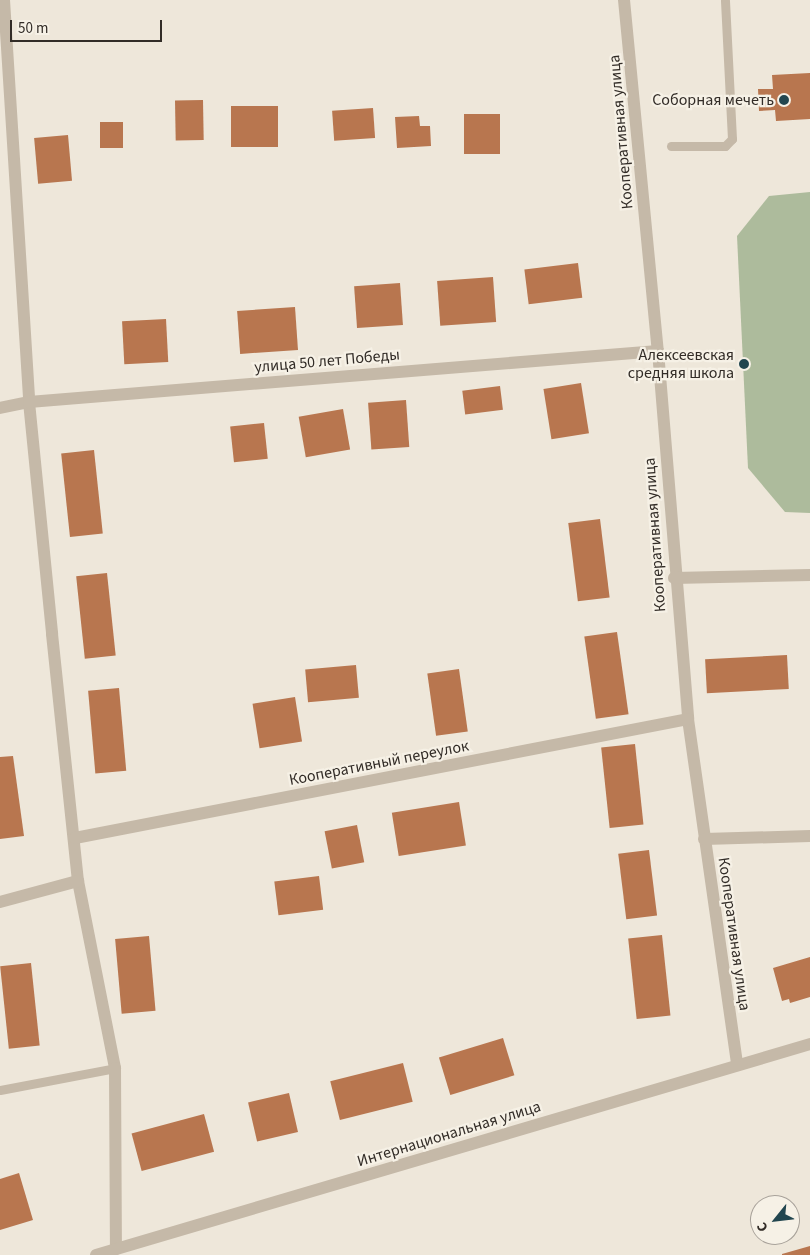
<!DOCTYPE html>
<meta charset="utf-8">
<style>
body{margin:0}
#map{position:relative;width:810px;height:1255px;overflow:hidden;background:#eee7da;font-family:"Source Sans 3",sans-serif}
div>[style]{position:absolute}
.green>*{inset:0;background:#adbb9c}
.building>*{inset:0;background:#b8764f;transform-origin:0 0}
.service>*{height:9px;margin:-4.5px;padding:0 4.5px;transform-origin:4.5px;border-radius:4.5px;background:#c5b9a8}
.minor>*{height:12px;margin:-6px;padding:0 6px;transform-origin:6px;border-radius:6px;background:#c5b9a8}
.tertiary>*{height:12px;margin:-6px;padding:0 6px;transform-origin:6px;border-radius:6px;background:#c5b9a8}
.dots>*{width:14px;height:14px;translate:-50% -50%;box-sizing:border-box;border:2px solid #f6f1e6;border-radius:50%}
span{translate:-50% -50%;white-space:nowrap;text-align:center;line-height:1.15;-webkit-text-stroke:4.5px #f6f1e6;paint-order:stroke}
.poi-label{font-size:16px;color:#322c27}
.right{translate:-100% -50%;text-align:right}
.street-label{font-size:16px;color:#322c27}
.north{position:absolute;left:750px;top:1195px;width:50px;height:50px;box-sizing:border-box;background:#f6f1e6;border:1px solid #a8a29a;border-radius:50%;rotate:241deg;font-size:14px;font-weight:700;line-height:20px;text-align:center;color:#322c27}
.north::after{content:'';display:block;margin:auto;width:18px;height:22px;background:#22464f;clip-path:polygon(50% 0,100% 100%,50% 72%,0 100%)}
.scale{position:absolute;left:10px;top:20px;width:152px;height:22px;box-sizing:border-box;border:2px solid #322c27;border-top:0;padding-left:6px;font-size:15px;line-height:18px;white-space:nowrap;color:#322c27;-webkit-text-stroke:4px #f6f1e6;paint-order:stroke}
</style>
<div id="map">
<div class="green">
<i style="clip-path:polygon(810px 192px,810px 513px,785px 512px,748px 468px,737px 236px,769px 196px)"></i>
</div>
<div class="building">
<i style="clip-path:polygon(810px 73px,810px 119px,776px 121px,775px 110px,759px 111px,758px 89px,773px 89px,772px 75px)"></i>
<i style="left:203px;top:100px;width:40px;height:28px;rotate:89deg"></i>
<i style="left:231px;top:106px;width:47px;height:41px"></i>
<i style="left:373px;top:108px;width:30px;height:41px;rotate:86deg"></i>
<i style="left:464px;top:114px;width:36px;height:40px"></i>
<i style="clip-path:polygon(419px 116px,420px 126px,430px 126px,431px 146px,397px 148px,395px 117px)"></i>
<i style="left:100px;top:122px;width:23px;height:26px"></i>
<i style="left:68px;top:135px;width:46px;height:34px;rotate:85deg"></i>
<i style="left:578px;top:263px;width:35px;height:54px;rotate:83deg"></i>
<i style="left:493px;top:277px;width:45px;height:56px;rotate:86deg"></i>
<i style="left:400px;top:283px;width:42px;height:46px;rotate:86deg"></i>
<i style="left:295px;top:307px;width:43px;height:58px;rotate:86deg"></i>
<i style="left:166px;top:319px;width:43px;height:44px;rotate:87deg"></i>
<i style="left:581px;top:383px;width:51px;height:38px;rotate:81deg"></i>
<i style="left:500px;top:386px;width:24px;height:38px;rotate:83deg"></i>
<i style="left:406px;top:400px;width:47px;height:38px;rotate:86deg"></i>
<i style="left:343px;top:409px;width:41px;height:45px;rotate:80deg"></i>
<i style="left:264px;top:423px;width:36px;height:34px;rotate:84deg"></i>
<i style="left:94px;top:450px;width:84px;height:33px;rotate:84deg"></i>
<i style="left:600px;top:519px;width:79px;height:32px;rotate:83deg"></i>
<i style="left:107px;top:573px;width:83px;height:31px;rotate:84deg"></i>
<i style="left:617px;top:632px;width:83px;height:33px;rotate:82deg"></i>
<i style="left:787px;top:655px;width:34px;height:82px;rotate:87deg"></i>
<i style="left:356px;top:665px;width:33px;height:51px;rotate:85deg"></i>
<i style="left:459px;top:669px;width:63px;height:32px;rotate:82deg"></i>
<i style="left:119px;top:688px;width:83px;height:31px;rotate:85deg"></i>
<i style="left:295px;top:697px;width:45px;height:43px;rotate:81deg"></i>
<i style="left:635px;top:744px;width:81px;height:34px;rotate:84deg"></i>
<i style="clip-path:polygon(13px 756px,24px 836px,0 839px,0 757px)"></i>
<i style="left:459px;top:802px;width:44px;height:68px;rotate:81deg"></i>
<i style="left:357px;top:825px;width:38px;height:33px;rotate:79deg"></i>
<i style="left:649px;top:850px;width:66px;height:31px;rotate:83deg"></i>
<i style="left:319px;top:876px;width:34px;height:45px;rotate:83deg"></i>
<i style="left:662px;top:935px;width:81px;height:34px;rotate:84deg"></i>
<i style="left:149px;top:936px;width:75px;height:34px;rotate:85deg"></i>
<i style="clip-path:polygon(810px 957px,810px 997px,790px 1003px,789px 999px,782px 1001px,773px 968px)"></i>
<i style="left:31px;top:963px;width:83px;height:31px;rotate:84deg"></i>
<i style="left:503px;top:1038px;width:39px;height:67px;rotate:73deg"></i>
<i style="left:403px;top:1063px;width:40px;height:75px;rotate:76deg"></i>
<i style="left:289px;top:1093px;width:40px;height:42px;rotate:77deg"></i>
<i style="left:204px;top:1114px;width:39px;height:75px;rotate:75deg"></i>
<i style="clip-path:polygon(19px 1173px,33px 1220px,0 1230px,0 1179px)"></i>
<i style="clip-path:polygon(810px 1246px,810px 1255px,782px 1255px,782px 1254px)"></i>
</div>
<div class="service">
<i style="left:671px;top:146px;width:54px"></i>
<i style="left:725px;top:146px;width:10px;rotate:-45deg"></i>
<i style="left:732px;top:139px;width:139px;rotate:-92.9deg"></i>
<i style="left:0;top:1090px;width:117px;rotate:-10.8deg"></i>
</div>
<div class="minor">
<i style="left:4px;top:0;width:403px;rotate:86.4deg"></i>
<i style="left:29px;top:402px;width:233px;rotate:84.3deg"></i>
<i style="left:52px;top:634px;width:248px;rotate:84deg"></i>
<i style="left:78px;top:881px;width:191px;rotate:78.8deg"></i>
<i style="left:115px;top:1068px;width:181px;rotate:89.7deg"></i>
<i style="left:624px;top:0;width:353px;rotate:84.5deg"></i>
<i style="left:658px;top:351px;width:369px;rotate:85.3deg"></i>
<i style="left:688px;top:719px;width:349px;rotate:81.9deg"></i>
<i style="left:0;top:408px;width:30px;rotate:-12deg"></i>
<i style="left:29px;top:402px;width:631px;rotate:-4.64deg"></i>
<i style="left:674px;top:578px;width:136px;rotate:-1.3deg"></i>
<i style="left:75px;top:838px;width:624px;rotate:-10.99deg"></i>
<i style="left:704px;top:839px;width:106px;rotate:-1.6deg"></i>
<i style="left:0;top:902px;width:81px;rotate:-15.1deg"></i>
</div>
<div class="tertiary">
<i style="left:96px;top:1255px;width:745px;rotate:-16.46deg"></i>
</div>
<div class="dots">
<i style="left:784px;top:100px;background:#22464f"></i>
<i style="left:744px;top:364px;background:#22464f"></i>
</div>
<div class="poi-label">
<span class="right" style="left:774px;top:100px">Соборная мечеть</span>
<span class="right" style="left:734px;top:364px">Алексеевская<br>средняя школа</span>
</div>
<div class="street-label">
<span style="left:621px;top:132px;rotate:-95deg">Кооперативная улица</span>
<span style="left:327px;top:361px;rotate:-5deg">улица 50 лет Победы</span>
<span style="left:655px;top:535px;rotate:-94deg">Кооперативная улица</span>
<span style="left:379px;top:763px;rotate:-11deg">Кооперативный переулок</span>
<span style="left:734px;top:934px;rotate:82deg">Кооперативная улица</span>
<span style="left:449px;top:1134px;rotate:-17deg">Интернациональная улица</span>
</div>
<div class="north">С</div>
<div class="scale">50 m</div>
</div>
